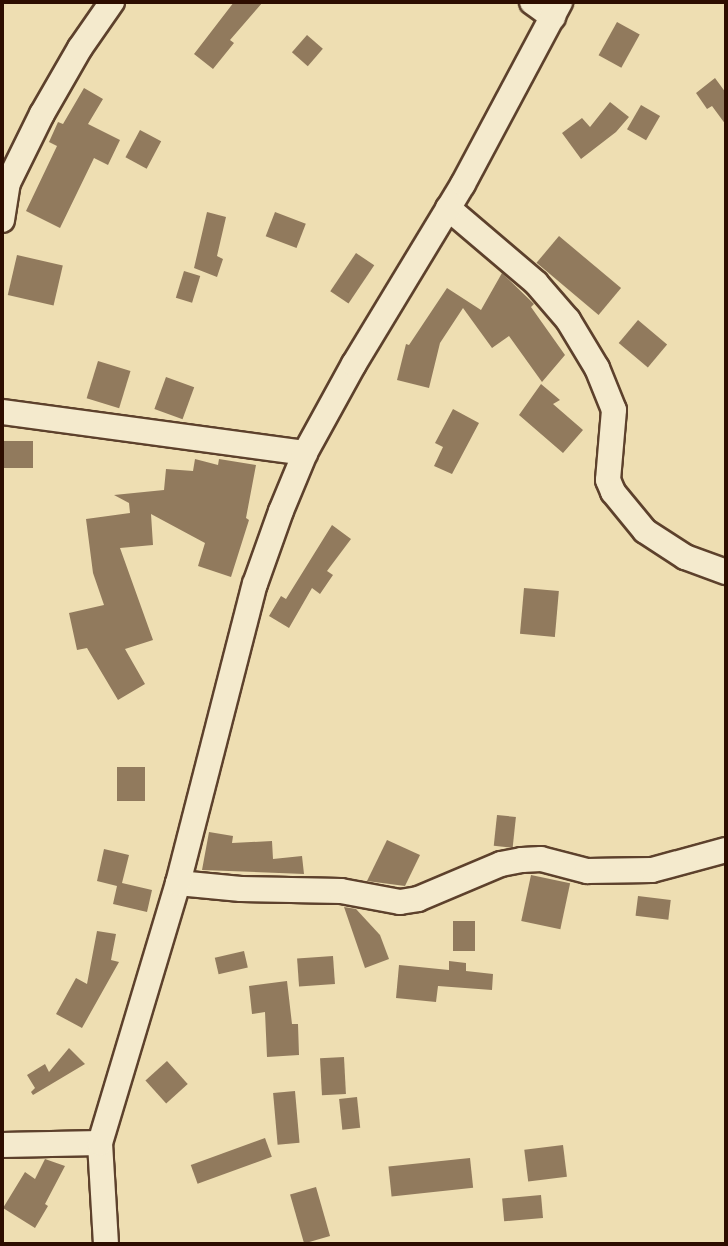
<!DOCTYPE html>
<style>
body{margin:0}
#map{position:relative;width:728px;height:1246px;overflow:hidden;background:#eedeb2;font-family:"Sorts Mill Goudy",serif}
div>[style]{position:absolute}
.building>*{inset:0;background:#917a5d;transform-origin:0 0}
.roads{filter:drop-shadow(2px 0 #5d412c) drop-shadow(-2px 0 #5d412c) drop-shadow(0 2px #5d412c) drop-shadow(0 -2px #5d412c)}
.minor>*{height:24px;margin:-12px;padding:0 12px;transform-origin:12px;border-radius:12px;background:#f4eacd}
span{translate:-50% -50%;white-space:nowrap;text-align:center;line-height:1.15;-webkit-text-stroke:7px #f4eacd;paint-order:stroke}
.frame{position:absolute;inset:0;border:4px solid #2d0d00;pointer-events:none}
</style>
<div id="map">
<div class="building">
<i style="clip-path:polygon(234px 2px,263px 2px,230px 40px,234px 43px,213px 69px,194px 54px)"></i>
<i style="left:617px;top:22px;width:26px;height:38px;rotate:29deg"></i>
<i style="left:307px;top:35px;width:21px;height:23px;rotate:41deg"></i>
<i style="clip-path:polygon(715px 78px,726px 93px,726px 125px,712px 106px,707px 109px,696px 93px)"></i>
<i style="clip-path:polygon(84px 88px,103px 99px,88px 124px,120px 140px,108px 165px,94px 158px,60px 228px,26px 211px,57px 146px,49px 142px,58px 122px,63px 124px)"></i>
<i style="clip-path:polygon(610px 102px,629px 117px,616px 132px,581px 159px,562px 133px,582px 118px,590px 127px)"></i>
<i style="left:641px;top:105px;width:22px;height:28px;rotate:30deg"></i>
<i style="left:140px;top:130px;width:24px;height:31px;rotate:28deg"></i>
<i style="clip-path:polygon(207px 212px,226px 217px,217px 256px,223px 259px,217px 277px,194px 268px)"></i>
<i style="left:275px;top:212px;width:33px;height:26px;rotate:21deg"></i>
<i style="left:559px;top:236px;width:81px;height:35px;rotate:40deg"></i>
<i style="left:356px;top:253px;width:22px;height:46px;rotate:34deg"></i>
<i style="left:17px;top:255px;width:47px;height:41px;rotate:13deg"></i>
<i style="left:184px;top:271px;width:17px;height:28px;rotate:17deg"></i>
<i style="clip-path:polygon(502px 273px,534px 304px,531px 307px,565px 355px,542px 382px,509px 336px,492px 348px,463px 308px,440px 343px,429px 388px,397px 380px,406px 344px,409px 345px,447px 288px,481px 310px)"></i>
<i style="left:638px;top:320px;width:38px;height:30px;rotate:40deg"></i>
<i style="left:98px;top:361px;width:34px;height:39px;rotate:17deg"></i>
<i style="left:166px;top:377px;width:30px;height:34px;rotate:20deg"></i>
<i style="clip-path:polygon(541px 384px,560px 400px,553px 404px,583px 430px,563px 453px,519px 415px)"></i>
<i style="clip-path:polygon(453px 409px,479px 423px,452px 474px,434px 466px,443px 447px,435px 443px)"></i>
<i style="left:2px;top:441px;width:31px;height:27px"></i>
<i style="clip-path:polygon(195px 459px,218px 465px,219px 459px,256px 465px,246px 518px,249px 520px,231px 577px,198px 566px,205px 543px,151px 514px,153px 545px,120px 548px,153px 640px,125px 649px,145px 684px,118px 700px,87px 648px,77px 650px,69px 613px,104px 605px,93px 573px,86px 519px,130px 513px,129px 503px,114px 495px,164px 490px,166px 469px,193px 471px)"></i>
<i style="clip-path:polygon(332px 525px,351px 539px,327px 571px,333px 575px,320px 594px,312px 588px,289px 628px,269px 616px,281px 596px,286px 599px)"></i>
<i style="left:524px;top:588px;width:35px;height:46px;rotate:5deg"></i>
<i style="left:117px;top:767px;width:28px;height:34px"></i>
<i style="left:497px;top:815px;width:19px;height:31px;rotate:6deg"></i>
<i style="clip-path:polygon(209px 832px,233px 836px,232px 843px,272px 841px,273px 859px,302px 856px,304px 874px,202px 870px)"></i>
<i style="clip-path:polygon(387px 840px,420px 855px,405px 886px,367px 881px)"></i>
<i style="clip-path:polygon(104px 849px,129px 855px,122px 883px,152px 890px,147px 912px,113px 904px,117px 886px,97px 881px)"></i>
<i style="left:531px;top:875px;width:40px;height:47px;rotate:12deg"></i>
<i style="left:638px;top:896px;width:33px;height:20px;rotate:7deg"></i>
<i style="clip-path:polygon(344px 907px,356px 909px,380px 935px,389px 959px,365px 968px)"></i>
<i style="left:453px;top:921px;width:22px;height:30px"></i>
<i style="clip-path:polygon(97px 931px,116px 934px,111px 960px,119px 962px,82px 1028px,56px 1014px,76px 978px,87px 984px)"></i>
<i style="left:244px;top:951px;width:17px;height:30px;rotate:77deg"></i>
<i style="left:333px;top:956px;width:28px;height:36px;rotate:86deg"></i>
<i style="clip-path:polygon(449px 961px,466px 963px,466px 971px,493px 974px,492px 990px,438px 986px,436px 1002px,396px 998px,399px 965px,449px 970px)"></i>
<i style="clip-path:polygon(287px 981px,292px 1024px,298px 1024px,299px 1055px,267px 1057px,265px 1012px,252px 1014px,249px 986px)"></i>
<i style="clip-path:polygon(69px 1048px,85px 1064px,33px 1095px,31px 1092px,35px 1088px,27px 1075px,45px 1064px,49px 1072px)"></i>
<i style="left:344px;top:1057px;width:37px;height:24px;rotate:87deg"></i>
<i style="left:167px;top:1061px;width:31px;height:29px;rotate:48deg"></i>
<i style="left:295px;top:1091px;width:52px;height:22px;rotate:85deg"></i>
<i style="left:357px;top:1097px;width:31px;height:18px;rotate:84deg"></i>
<i style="left:265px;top:1138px;width:20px;height:79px;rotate:70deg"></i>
<i style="left:563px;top:1145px;width:32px;height:39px;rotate:83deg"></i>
<i style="left:470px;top:1158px;width:30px;height:82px;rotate:84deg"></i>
<i style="clip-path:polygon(45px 1159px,65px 1166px,45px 1204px,48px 1206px,35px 1228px,3px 1208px,25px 1172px,35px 1179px)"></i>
<i style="left:316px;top:1187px;width:51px;height:27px;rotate:74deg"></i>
<i style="left:541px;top:1195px;width:23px;height:39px;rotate:85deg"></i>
</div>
<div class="roads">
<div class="minor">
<i style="left:532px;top:2px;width:26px;rotate:36deg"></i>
<i style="left:448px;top:208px;width:116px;rotate:40.4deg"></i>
<i style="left:536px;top:283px;width:49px;rotate:49.1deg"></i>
<i style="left:568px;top:320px;width:56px;rotate:58.9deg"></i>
<i style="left:597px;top:368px;width:45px;rotate:68deg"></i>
<i style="left:614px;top:410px;width:70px;rotate:94.9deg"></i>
<i style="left:608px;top:480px;width:13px;rotate:67deg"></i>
<i style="left:613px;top:492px;width:50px;rotate:50.6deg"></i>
<i style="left:645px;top:531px;width:48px;rotate:33deg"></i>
<i style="left:685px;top:557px;width:44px;rotate:20.1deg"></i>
<i style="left:2px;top:220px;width:37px;rotate:-81deg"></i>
<i style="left:8px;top:183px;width:77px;rotate:-63.8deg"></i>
<i style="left:42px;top:114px;width:76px;rotate:-60.1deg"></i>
<i style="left:80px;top:48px;width:56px;rotate:-55.2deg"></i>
<i style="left:2px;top:412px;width:306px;rotate:7.7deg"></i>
<i style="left:178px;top:883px;width:63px;rotate:5.4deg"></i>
<i style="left:241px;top:889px;width:100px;rotate:1.1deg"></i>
<i style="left:341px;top:891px;width:60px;rotate:10.6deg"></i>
<i style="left:400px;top:902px;width:18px;rotate:-9deg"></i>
<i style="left:418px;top:899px;width:90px;rotate:-22.9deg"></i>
<i style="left:501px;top:864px;width:21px;rotate:-11deg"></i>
<i style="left:522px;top:860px;width:19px;rotate:-3deg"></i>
<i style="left:541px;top:859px;width:48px;rotate:14.6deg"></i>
<i style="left:587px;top:871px;width:65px;rotate:-0.9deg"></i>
<i style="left:652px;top:870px;width:77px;rotate:-15.1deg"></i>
<i style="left:2px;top:1145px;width:98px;rotate:-1.2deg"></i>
<i style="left:106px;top:1244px;width:101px;rotate:-93.4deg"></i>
<i style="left:100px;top:1143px;width:271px;rotate:-73.3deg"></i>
<i style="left:178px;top:883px;width:309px;rotate:-75.6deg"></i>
<i style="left:255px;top:584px;width:77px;rotate:-70.4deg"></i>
<i style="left:281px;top:511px;width:63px;rotate:-67.5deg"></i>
<i style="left:305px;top:453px;width:102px;rotate:-61.2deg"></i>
<i style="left:354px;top:364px;width:210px;rotate:-58.8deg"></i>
<i style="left:463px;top:184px;width:206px;rotate:-61.9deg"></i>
</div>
</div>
<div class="frame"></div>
</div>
